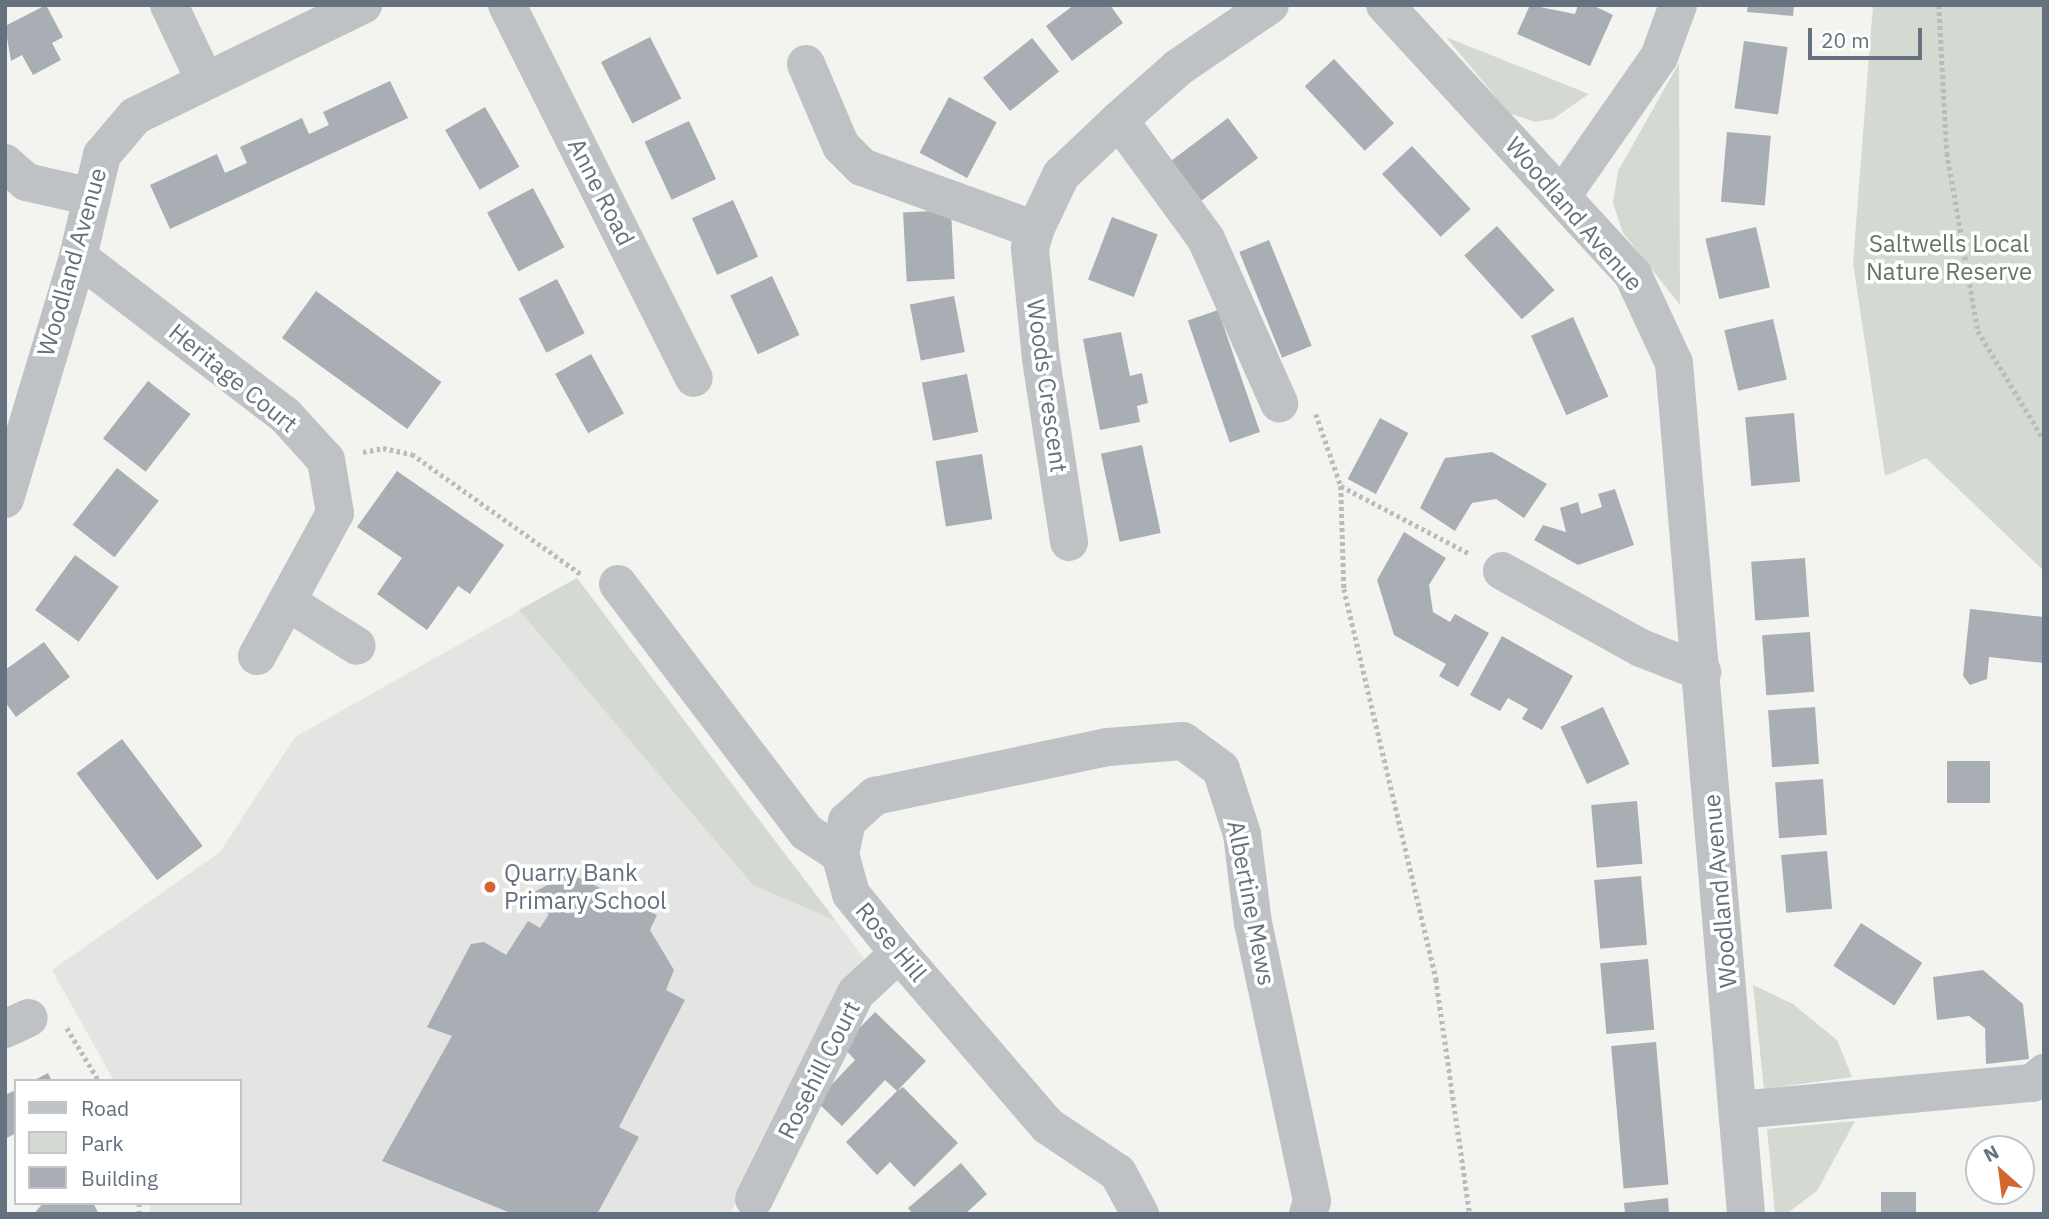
<!DOCTYPE html>
<style>
body{margin:0}
#map{position:relative;width:2049px;height:1219px;overflow:hidden;background:#f3f4f0;font-family:"IBM Plex Sans",sans-serif}
div>[style]{position:absolute}
.built>*{inset:0;background:#e4e5e3}
.green>*{inset:0;background:#d4dad1}
.building>*{inset:0;background:#a8aeb3;transform-origin:0 0}
.path>*{height:4.5px;margin-top:-2.25px;transform-origin:0;background:repeating-linear-gradient(90deg,#b9bbbd 0 3.5px,transparent 0 7px)}
.minor>*{height:38px;margin:-19px;padding:0 19px;transform-origin:19px;border-radius:19px;background:#bfc2c5}
.dots>*{width:19px;height:19px;translate:-50% -50%;box-sizing:border-box;border:4px solid #fff;border-radius:50%}
span{translate:-50% -50%;white-space:nowrap;text-align:center;line-height:1.15;-webkit-text-stroke:7px #fff;paint-order:stroke}
.street-label{font-size:24px;color:#65717e}
.park-label{font-size:24px;color:#657663}
.poi-label{font-size:24px;color:#65717e}
.left{translate:0 -50%;text-align:left}
.frame{position:absolute;inset:0;border:7px solid #65717e;pointer-events:none}
.legend{position:absolute;left:14px;top:1079px;width:228px;height:126px;box-sizing:border-box;background:#fff;border:2px solid #c1c6cb;margin:0;padding:9px 12px;list-style:none;font-size:21px;color:#65717e}
.legend li{display:flex;align-items:center;gap:14px;height:35px}
.legend b{width:35px;border:2px solid #c1c6cb}
.north{position:absolute;left:1965px;top:1135px;width:70px;height:70px;box-sizing:border-box;background:#fff;border:2px solid #c1c6cb;border-radius:50%;rotate:332deg;font-size:19px;font-weight:700;line-height:28px;text-align:center;color:#65717e}
.north::after{content:'';display:block;margin:auto;width:24px;height:32px;background:#d36530;clip-path:polygon(50% 0,100% 100%,50% 72%,0 100%)}
.scale{position:absolute;left:1808px;top:28px;width:114px;height:32px;box-sizing:border-box;border:4px solid #65717e;border-top:0;padding-left:9px;font-size:21px;line-height:24px;white-space:nowrap;color:#65717e;-webkit-text-stroke:5px #fff;paint-order:stroke}
</style>
<div id="map">
<div class="built">
<i style="clip-path:polygon(577px 578px,864px 958px,730px 1214px,150px 1214px,150px 1203px,240px 1203px,240px 1081px,114px 1081px,52px 970px,220px 852px,295px 737px)"></i>
</div>
<div class="green">
<i style="clip-path:polygon(1873px 5px,2044px 5px,2044px 571px,1926px 458px,1885px 476px,1853px 263px)"></i>
<i style="clip-path:polygon(1446px 37px,1589px 94px,1553px 119px,1535px 122px,1509px 113px)"></i>
<i style="clip-path:polygon(1679px 63px,1680px 305px,1623px 233px,1613px 203px,1618px 171px)"></i>
<i style="clip-path:polygon(577px 578px,745px 802px,836px 921px,753px 885px,519px 610px)"></i>
<i style="clip-path:polygon(1753px 985px,1793px 1004px,1837px 1040px,1852px 1077px,1764px 1089px)"></i>
<i style="clip-path:polygon(1855px 1121px,1817px 1191px,1786px 1214px,1775px 1214px,1767px 1129px)"></i>
</div>
<div class="building">
<i style="clip-path:polygon(46px 5px,63px 37px,52px 43px,61px 60px,33px 75px,22px 55px,11px 61px,5px 26px)"></i>
<i style="clip-path:polygon(1074px 5px,1110px 5px,1123px 23px,1072px 61px,1046px 26px)"></i>
<i style="clip-path:polygon(1530px 5px,1575px 14px,1578px 5px,1592px 5px,1613px 15px,1590px 66px,1517px 34px)"></i>
<i style="clip-path:polygon(1748px 5px,1794px 5px,1793px 16px,1747px 12px)"></i>
<i style="left:650px;top:37px;width:69px;height:55px;rotate:63deg"></i>
<i style="left:1032px;top:38px;width:43px;height:63px;rotate:51deg"></i>
<i style="left:1744px;top:41px;width:44px;height:68px;rotate:8deg"></i>
<i style="left:1334px;top:59px;width:88px;height:40px;rotate:47deg"></i>
<i style="clip-path:polygon(390px 81px,408px 118px,170px 229px,150px 185px,217px 154px,225px 173px,247px 163px,240px 147px,302px 118px,309px 134px,329px 125px,323px 112px)"></i>
<i style="left:949px;top:97px;width:54px;height:63px;rotate:28deg"></i>
<i style="left:485px;top:107px;width:69px;height:46px;rotate:60deg"></i>
<i style="left:1228px;top:118px;width:50px;height:71px;rotate:53deg"></i>
<i style="left:689px;top:121px;width:64px;height:49px;rotate:65deg"></i>
<i style="left:1727px;top:132px;width:44px;height:70px;rotate:5deg"></i>
<i style="left:1412px;top:146px;width:86px;height:41px;rotate:47deg"></i>
<i style="left:533px;top:188px;width:67px;height:52px;rotate:62deg"></i>
<i style="left:733px;top:200px;width:62px;height:45px;rotate:66deg"></i>
<i style="left:951px;top:210px;width:69px;height:48px;rotate:87deg"></i>
<i style="left:1112px;top:217px;width:49px;height:67px;rotate:21deg"></i>
<i style="left:1497px;top:226px;width:86px;height:44px;rotate:48deg"></i>
<i style="left:1756px;top:227px;width:62px;height:52px;rotate:77deg"></i>
<i style="left:1269px;top:240px;width:114px;height:32px;rotate:68deg"></i>
<i style="left:772px;top:276px;width:65px;height:46px;rotate:65deg"></i>
<i style="left:557px;top:279px;width:61px;height:43px;rotate:63deg"></i>
<i style="left:316px;top:291px;width:155px;height:58px;rotate:36deg"></i>
<i style="left:954px;top:296px;width:57px;height:45px;rotate:79deg"></i>
<i style="left:1218px;top:310px;width:129px;height:32px;rotate:71deg"></i>
<i style="left:1573px;top:317px;width:87px;height:46px;rotate:66deg"></i>
<i style="left:1773px;top:319px;width:62px;height:50px;rotate:77deg"></i>
<i style="clip-path:polygon(1121px 332px,1130px 376px,1142px 373px,1148px 403px,1137px 406px,1140px 422px,1100px 430px,1083px 339px)"></i>
<i style="left:591px;top:354px;width:68px;height:41px;rotate:61deg"></i>
<i style="left:967px;top:374px;width:59px;height:46px;rotate:79deg"></i>
<i style="left:148px;top:381px;width:54px;height:73px;rotate:38deg"></i>
<i style="left:1794px;top:413px;width:69px;height:49px;rotate:85deg"></i>
<i style="left:1380px;top:418px;width:32px;height:69px;rotate:28deg"></i>
<i style="left:1142px;top:445px;width:90px;height:42px;rotate:78deg"></i>
<i style="clip-path:polygon(1492px 452px,1547px 484px,1524px 518px,1496px 499px,1472px 503px,1455px 531px,1420px 508px,1445px 458px)"></i>
<i style="left:982px;top:454px;width:66px;height:47px;rotate:81deg"></i>
<i style="left:117px;top:468px;width:53px;height:72px;rotate:38deg"></i>
<i style="clip-path:polygon(397px 471px,504px 545px,470px 594px,458px 586px,427px 630px,377px 594px,402px 558px,357px 527px)"></i>
<i style="clip-path:polygon(1615px 489px,1634px 545px,1578px 565px,1534px 540px,1543px 525px,1566px 532px,1560px 508px,1578px 502px,1581px 514px,1602px 507px,1598px 494px)"></i>
<i style="clip-path:polygon(1404px 532px,1446px 558px,1429px 585px,1433px 612px,1450px 622px,1455px 614px,1489px 633px,1458px 687px,1439px 676px,1446px 664px,1394px 635px,1377px 580px)"></i>
<i style="left:75px;top:555px;width:54px;height:68px;rotate:36deg"></i>
<i style="left:1805px;top:558px;width:59px;height:54px;rotate:86deg"></i>
<i style="clip-path:polygon(1970px 609px,2044px 617px,2044px 663px,1989px 657px,1987px 679px,1970px 685px,1963px 676px)"></i>
<i style="left:1810px;top:632px;width:60px;height:48px;rotate:86deg"></i>
<i style="clip-path:polygon(1502px 636px,1573px 676px,1542px 730px,1522px 719px,1528px 709px,1508px 698px,1500px 711px,1470px 695px)"></i>
<i style="clip-path:polygon(44px 642px,70px 677px,16px 717px,5px 702px,5px 670px)"></i>
<i style="left:1603px;top:707px;width:63px;height:47px;rotate:65deg"></i>
<i style="left:1815px;top:707px;width:57px;height:47px;rotate:86deg"></i>
<i style="left:122px;top:739px;width:134px;height:57px;rotate:53deg"></i>
<i style="left:1947px;top:761px;width:43px;height:42px"></i>
<i style="left:1823px;top:779px;width:56px;height:48px;rotate:86deg"></i>
<i style="left:1637px;top:801px;width:63px;height:46px;rotate:85deg"></i>
<i style="left:1827px;top:851px;width:58px;height:46px;rotate:85deg"></i>
<i style="clip-path:polygon(569px 873px,657px 915px,650px 930px,674px 970px,666px 990px,685px 1000px,619px 1127px,639px 1137px,597px 1214px,513px 1214px,382px 1161px,452px 1036px,427px 1027px,471px 944px,484px 942px,506px 955px,528px 921px,540px 928px,549px 914px,520px 900px)"></i>
<i style="left:1641px;top:876px;width:69px;height:47px;rotate:85deg"></i>
<i style="left:1861px;top:923px;width:73px;height:51px;rotate:33deg"></i>
<i style="left:1648px;top:959px;width:71px;height:48px;rotate:85deg"></i>
<i style="clip-path:polygon(1983px 970px,2023px 1004px,2029px 1059px,1986px 1064px,1985px 1028px,1969px 1016px,1937px 1020px,1933px 977px)"></i>
<i style="clip-path:polygon(875px 1012px,926px 1061px,897px 1091px,903px 1087px,958px 1143px,914px 1187px,890px 1162px,877px 1175px,846px 1142px,897px 1091px,885px 1080px,842px 1126px,816px 1101px,855px 1060px,842px 1046px)"></i>
<i style="left:1656px;top:1042px;width:143px;height:45px;rotate:85deg"></i>
<i style="clip-path:polygon(48px 1073px,52px 1081px,33px 1081px)"></i>
<i style="clip-path:polygon(16px 1090px,16px 1133px,5px 1139px,5px 1095px)"></i>
<i style="clip-path:polygon(961px 1163px,987px 1194px,965px 1214px,913px 1214px,908px 1208px)"></i>
<i style="left:1881px;top:1192px;width:35px;height:22px"></i>
<i style="clip-path:polygon(1668px 1198px,1669px 1214px,1625px 1214px,1624px 1203px)"></i>
<i style="clip-path:polygon(43px 1203px,93px 1203px,99px 1214px,34px 1214px)"></i>
</div>
<div class="path">
<i style="left:1939px;top:5px;width:148px;rotate:86.9deg"></i>
<i style="left:1947px;top:153px;width:181px;rotate:80.1deg"></i>
<i style="left:1978px;top:331px;width:127px;rotate:58.8deg"></i>
<i style="left:1316px;top:414px;width:76px;rotate:70.9deg"></i>
<i style="left:1341px;top:486px;width:146px;rotate:27.8deg"></i>
<i style="left:363px;top:452px;width:20px;rotate:-11deg"></i>
<i style="left:383px;top:448px;width:30px;rotate:12deg"></i>
<i style="left:412px;top:454px;width:207px;rotate:35.4deg"></i>
<i style="left:1341px;top:486px;width:103px;rotate:88.3deg"></i>
<i style="left:1344px;top:589px;width:401px;rotate:76.7deg"></i>
<i style="left:1436px;top:979px;width:237px;rotate:81.8deg"></i>
<i style="left:67px;top:1028px;width:62px;rotate:58.9deg"></i>
<i style="left:139px;top:1214px;width:11px;rotate:-90deg"></i>
</div>
<div class="minor">
<i style="left:169px;top:5px;width:82px;rotate:64.7deg"></i>
<i style="left:507px;top:5px;width:417px;rotate:63.4deg"></i>
<i style="left:1385px;top:5px;width:367px;rotate:47.4deg"></i>
<i style="left:1633px;top:275px;width:97px;rotate:65deg"></i>
<i style="left:1674px;top:363px;width:854px;rotate:85.16deg"></i>
<i style="left:806px;top:64px;width:89px;rotate:66.9deg"></i>
<i style="left:841px;top:146px;width:30px;rotate:45deg"></i>
<i style="left:862px;top:167px;width:184px;rotate:20deg"></i>
<i style="left:1119px;top:120px;width:147px;rotate:53.8deg"></i>
<i style="left:1206px;top:239px;width:180px;rotate:66deg"></i>
<i style="left:5px;top:163px;width:28px;rotate:42deg"></i>
<i style="left:26px;top:182px;width:68px;rotate:12.8deg"></i>
<i style="left:1562px;top:196px;width:169px;rotate:-55.1deg"></i>
<i style="left:1659px;top:57px;width:55px;rotate:-69.9deg"></i>
<i style="left:78px;top:257px;width:260px;rotate:37.4deg"></i>
<i style="left:285px;top:415px;width:61px;rotate:47.7deg"></i>
<i style="left:326px;top:460px;width:54px;rotate:80.4deg"></i>
<i style="left:335px;top:513px;width:163px;rotate:118.6deg"></i>
<i style="left:5px;top:499px;width:253px;rotate:-73.2deg"></i>
<i style="left:78px;top:257px;width:105px;rotate:-76.8deg"></i>
<i style="left:102px;top:155px;width:51px;rotate:-49.8deg"></i>
<i style="left:135px;top:116px;width:254px;rotate:-26deg"></i>
<i style="left:1069px;top:542px;width:185px;rotate:-98.7deg"></i>
<i style="left:1041px;top:359px;width:112px;rotate:-95.7deg"></i>
<i style="left:1030px;top:248px;width:19px;rotate:-74deg"></i>
<i style="left:1035px;top:230px;width:61px;rotate:-64.7deg"></i>
<i style="left:1061px;top:175px;width:80px;rotate:-43.5deg"></i>
<i style="left:1119px;top:120px;width:80px;rotate:-41.5deg"></i>
<i style="left:1179px;top:67px;width:110px;rotate:-34.3deg"></i>
<i style="left:1502px;top:571px;width:159px;rotate:29deg"></i>
<i style="left:1641px;top:648px;width:66px;rotate:21.5deg"></i>
<i style="left:618px;top:584px;width:311px;rotate:52.8deg"></i>
<i style="left:806px;top:832px;width:40px;rotate:32.9deg"></i>
<i style="left:840px;top:854px;width:41px;rotate:74.6deg"></i>
<i style="left:851px;top:894px;width:76px;rotate:50.9deg"></i>
<i style="left:899px;top:953px;width:228px;rotate:49.3deg"></i>
<i style="left:1048px;top:1126px;width:84px;rotate:33.9deg"></i>
<i style="left:1118px;top:1173px;width:47px;rotate:61.8deg"></i>
<i style="left:289px;top:603px;width:80px;rotate:32.3deg"></i>
<i style="left:840px;top:854px;width:34px;rotate:-78deg"></i>
<i style="left:847px;top:821px;width:38px;rotate:-42deg"></i>
<i style="left:875px;top:796px;width:238px;rotate:-11.9deg"></i>
<i style="left:1108px;top:747px;width:75px;rotate:-4.6deg"></i>
<i style="left:1183px;top:741px;width:47px;rotate:36.4deg"></i>
<i style="left:1221px;top:769px;width:68px;rotate:72.1deg"></i>
<i style="left:1242px;top:834px;width:90px;rotate:83deg"></i>
<i style="left:1253px;top:923px;width:284px;rotate:78deg"></i>
<i style="left:1312px;top:1201px;width:14px;rotate:107deg"></i>
<i style="left:5px;top:1029px;width:26px;rotate:-25deg"></i>
<i style="left:1739px;top:1110px;width:294px;rotate:-5.3deg"></i>
<i style="left:2032px;top:1083px;width:16px;rotate:-40deg"></i>
<i style="left:754px;top:1199px;width:230px;rotate:-63.7deg"></i>
<i style="left:856px;top:993px;width:59px;rotate:-42.9deg"></i>
</div>
<div class="dots">
<i style="left:490px;top:887px;background:#d36530"></i>
</div>
<div class="street-label">
<span style="left:601px;top:192px;rotate:63deg">Anne Road</span>
<span style="left:1574px;top:214px;rotate:49deg">Woodland Avenue</span>
<span style="left:72px;top:262px;rotate:-74deg">Woodland Avenue</span>
<span style="left:233px;top:378px;rotate:39deg">Heritage Court</span>
<span style="left:1047px;top:386px;rotate:82deg">Woods Crescent</span>
<span style="left:1720px;top:891px;rotate:-95deg">Woodland Avenue</span>
<span style="left:1251px;top:903px;rotate:79deg">Albertine Mews</span>
<span style="left:891px;top:942px;rotate:50deg">Rose Hill</span>
<span style="left:819px;top:1070px;rotate:-63deg">Rosehill Court</span>
</div>
<div class="park-label">
<span style="left:1949px;top:258px">Saltwells Local<br>Nature Reserve</span>
</div>
<div class="poi-label">
<span class="left" style="left:504px;top:887px">Quarry Bank<br>Primary School</span>
</div>
<div class="frame"></div>
<ul class="legend">
<li><b style="height:9px;background:#bfc2c5"></b>Road</li>
<li><b style="height:19px;background:#d4dad1"></b>Park</li>
<li><b style="height:19px;background:#a8aeb3"></b>Building</li>
</ul>
<div class="north">N</div>
<div class="scale">20 m</div>
</div>
